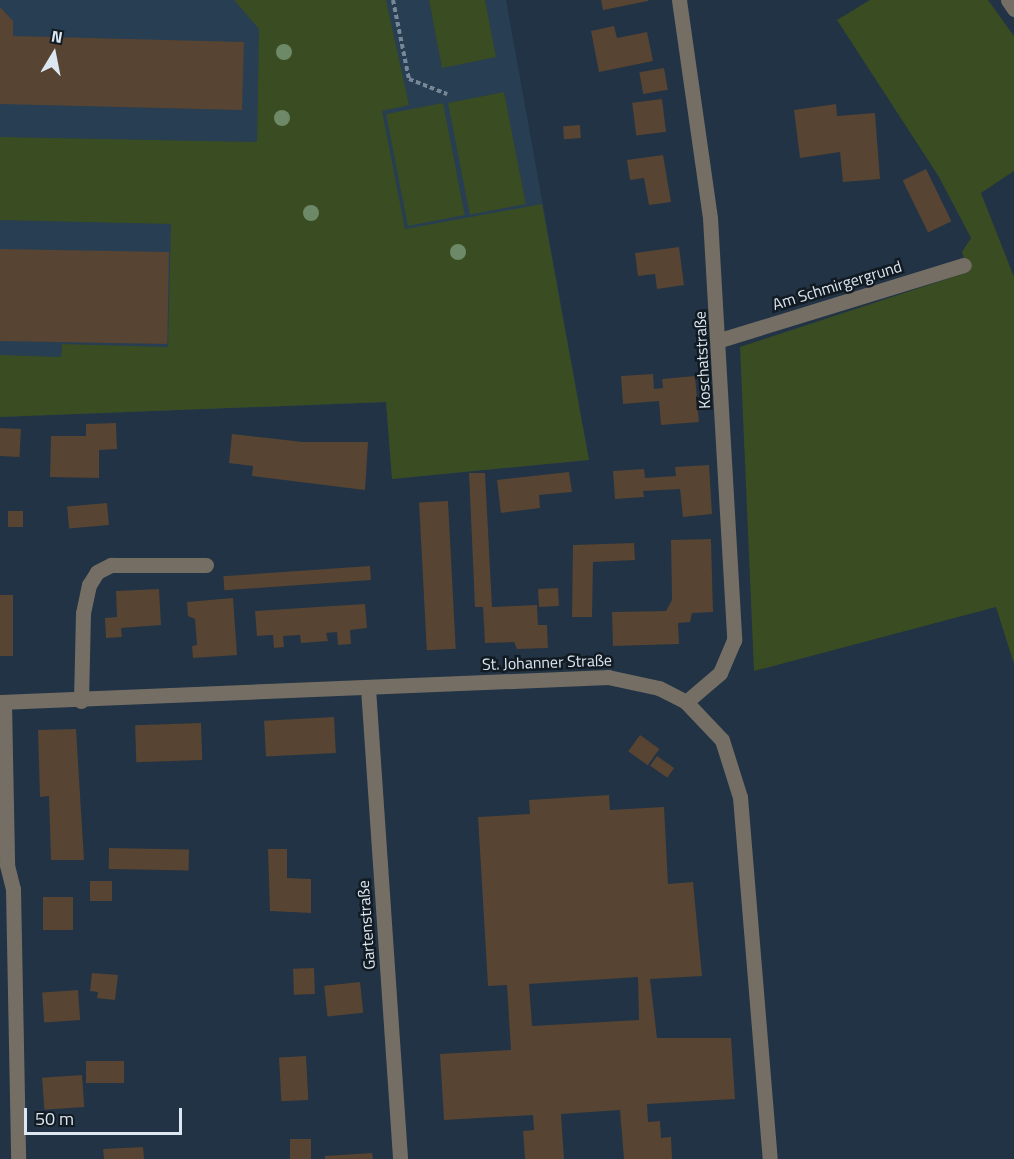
<!DOCTYPE html>
<meta charset="utf-8">
<style>
body{margin:0}
#map{position:relative;width:1014px;height:1159px;overflow:hidden;background:#213344;font-family:"Titillium Web",sans-serif}
div>[style]{position:absolute}
.built>*{inset:0;background:#273e53}
.green>*{inset:0;background:#3a4c22;transform-origin:0 0}
.building>*{inset:0;background:#574432;transform-origin:0 0}
.path>*{height:4px;margin-top:-2px;transform-origin:0;background:repeating-linear-gradient(90deg,#798896 0 4.5px,transparent 0 7.5px)}
.minor>*{height:15px;margin:-7.5px;padding:0 7.5px;transform-origin:7.5px;border-radius:7.5px;background:#756e64}
.trees>*{width:16px;height:16px;margin:-8px;border-radius:50%;background:#6e8967}
span{translate:-50% -50%;white-space:nowrap;text-align:center;line-height:1.15;-webkit-text-stroke:5px #121a22;paint-order:stroke}
.street-label{font-size:16px;color:#dce7f2}
.north{position:absolute;left:24px;top:24px;width:60px;height:60px;-webkit-text-stroke:4px #121a22;paint-order:stroke;rotate:10deg;font-size:16px;font-weight:700;line-height:24px;text-align:center;color:#dce7f2}
.north::after{content:'';display:block;margin:auto;width:21px;height:27px;background:#dce7f2;clip-path:polygon(50% 0,100% 100%,50% 72%,0 100%)}
.scale{position:absolute;left:24px;top:1108px;width:158px;height:27px;box-sizing:border-box;border:3px solid #dce7f2;border-top:0;padding-left:8px;font-size:18px;line-height:21px;white-space:nowrap;color:#dce7f2;-webkit-text-stroke:4px #121a22;paint-order:stroke}
</style>
<div id="map">
<div class="built">
<i style="clip-path:polygon(0 0,506px 0,589px 460px,392px 479px,386px 402px,0 417px)"></i>
</div>
<div class="green">
<i style="clip-path:polygon(234px 0,386px 0,409px 105px,382px 111px,405px 229px,542px 204px,589px 460px,392px 479px,386px 402px,0 417px,0 355px,61px 357px,62px 344px,168px 347px,171px 224px,0 220px,0 137px,257px 142px,259px 29px)"></i>
<i style="clip-path:polygon(429px 0,485px 0,496px 57px,442px 68px)"></i>
<i style="clip-path:polygon(870px 0,988px 0,1014px 36px,1014px 171px,981px 193px,1014px 277px,1014px 664px,996px 607px,754px 671px,740px 347px,968px 272px,962px 252px,971px 238px,939px 177px,837px 20px)"></i>
<i style="left:504px;top:92px;width:114px;height:57px;rotate:79deg"></i>
<i style="left:443px;top:103px;width:114px;height:58px;rotate:79deg"></i>
</div>
<div class="building">
<i style="clip-path:polygon(601px 0,648px 0,648px 1px,603px 10px)"></i>
<i style="clip-path:polygon(0 7px,13px 21px,13px 36px,244px 42px,242px 110px,0 104px)"></i>
<i style="clip-path:polygon(614px 26px,617px 38px,647px 32px,653px 61px,599px 72px,591px 31px)"></i>
<i style="left:664px;top:68px;width:22px;height:25px;rotate:80deg"></i>
<i style="left:662px;top:99px;width:33px;height:30px;rotate:83deg"></i>
<i style="clip-path:polygon(836px 104px,837px 116px,875px 113px,880px 179px,843px 182px,840px 152px,800px 158px,794px 110px)"></i>
<i style="left:580px;top:125px;width:13px;height:17px;rotate:86deg"></i>
<i style="clip-path:polygon(663px 155px,671px 202px,649px 205px,644px 178px,630px 180px,627px 160px)"></i>
<i style="left:926px;top:169px;width:58px;height:26px;rotate:64deg"></i>
<i style="clip-path:polygon(679px 247px,684px 285px,657px 289px,655px 274px,638px 276px,635px 253px)"></i>
<i style="left:0;top:249px;width:169px;height:92px;rotate:1deg"></i>
<i style="clip-path:polygon(653px 374px,654px 389px,663px 388px,662px 379px,695px 376px,699px 422px,661px 425px,659px 401px,623px 404px,621px 376px)"></i>
<i style="clip-path:polygon(116px 423px,117px 449px,99px 450px,99px 478px,50px 477px,51px 436px,86px 436px,86px 424px)"></i>
<i style="left:0;top:428px;width:21px;height:28px;rotate:3deg"></i>
<i style="clip-path:polygon(232px 434px,303px 442px,368px 442px,365px 490px,252px 476px,253px 466px,229px 463px)"></i>
<i style="clip-path:polygon(709px 465px,712px 514px,683px 517px,680px 489px,643px 491px,644px 497px,615px 499px,613px 471px,644px 469px,645px 478px,676px 476px,675px 467px)"></i>
<i style="clip-path:polygon(569px 472px,572px 492px,539px 495px,540px 508px,501px 513px,497px 480px)"></i>
<i style="clip-path:polygon(469px 473px,485px 473px,492px 607px,537px 605px,538px 625px,547px 625px,548px 648px,517px 649px,514px 642px,485px 643px,483px 607px,475px 607px)"></i>
<i style="left:448px;top:501px;width:148px;height:29px;rotate:87deg"></i>
<i style="left:107px;top:503px;width:22px;height:40px;rotate:85deg"></i>
<i style="left:8px;top:511px;width:15px;height:16px"></i>
<i style="clip-path:polygon(711px 539px,713px 612px,692px 613px,690px 622px,678px 623px,679px 644px,613px 646px,612px 612px,666px 611px,672px 600px,671px 540px)"></i>
<i style="clip-path:polygon(634px 543px,635px 560px,593px 562px,592px 617px,572px 617px,573px 545px)"></i>
<i style="left:370px;top:566px;width:14px;height:147px;rotate:86deg"></i>
<i style="left:558px;top:588px;width:18px;height:20px;rotate:87deg"></i>
<i style="clip-path:polygon(159px 589px,161px 625px,121px 628px,122px 637px,106px 638px,105px 618px,117px 617px,116px 591px)"></i>
<i style="left:0;top:595px;width:13px;height:61px"></i>
<i style="clip-path:polygon(233px 598px,237px 655px,193px 658px,192px 646px,197px 645px,195px 619px,188px 616px,187px 602px)"></i>
<i style="clip-path:polygon(365px 604px,367px 628px,350px 630px,351px 644px,338px 645px,337px 632px,326px 633px,328px 641px,301px 643px,300px 635px,283px 636px,284px 647px,274px 648px,273px 635px,257px 636px,255px 611px)"></i>
<i style="left:334px;top:717px;width:36px;height:70px;rotate:87deg"></i>
<i style="left:201px;top:723px;width:37px;height:66px;rotate:88deg"></i>
<i style="clip-path:polygon(76px 729px,84px 860px,51px 860px,49px 796px,40px 797px,38px 730px)"></i>
<i style="left:640px;top:735px;width:24px;height:20px;rotate:36deg"></i>
<i style="left:657px;top:756px;width:21px;height:12px;rotate:35deg"></i>
<i style="clip-path:polygon(evenodd,609px 795px,610px 810px,664px 807px,668px 884px,693px 882px,702px 976px,650px 979px,657px 1038px,731px 1038px,735px 1099px,647px 1104px,648px 1122px,660px 1121px,661px 1138px,671px 1137px,672px 1159px,624px 1159px,620px 1110px,561px 1114px,564px 1159px,525px 1159px,523px 1131px,534px 1130px,533px 1115px,444px 1120px,440px 1054px,511px 1050px,507px 985px,488px 986px,478px 817px,530px 814px,529px 800px,609px 795px,638px 977px,639px 1020px,532px 1026px,529px 984px,638px 977px)"></i>
<i style="left:109px;top:848px;width:80px;height:21px;rotate:1deg"></i>
<i style="clip-path:polygon(268px 849px,287px 849px,287px 878px,311px 879px,311px 913px,270px 911px)"></i>
<i style="left:90px;top:881px;width:22px;height:20px"></i>
<i style="left:43px;top:897px;width:30px;height:33px"></i>
<i style="left:314px;top:968px;width:26px;height:21px;rotate:88deg"></i>
<i style="clip-path:polygon(92px 973px,118px 975px,115px 1000px,97px 998px,98px 992px,90px 991px)"></i>
<i style="left:360px;top:982px;width:31px;height:36px;rotate:84deg"></i>
<i style="left:78px;top:990px;width:30px;height:36px;rotate:86deg"></i>
<i style="left:306px;top:1056px;width:44px;height:27px;rotate:87deg"></i>
<i style="left:86px;top:1061px;width:38px;height:22px"></i>
<i style="left:82px;top:1075px;width:32px;height:40px;rotate:86deg"></i>
<i style="left:290px;top:1139px;width:21px;height:20px"></i>
<i style="clip-path:polygon(143px 1147px,144px 1159px,104px 1159px,103px 1149px)"></i>
<i style="clip-path:polygon(372px 1153px,373px 1159px,325px 1159px,325px 1156px)"></i>
</div>
<div class="path">
<i style="left:393px;top:0;width:81px;rotate:78.6deg"></i>
<i style="left:409px;top:79px;width:41px;rotate:21.5deg"></i>
</div>
<div class="minor">
<i style="left:679px;top:0;width:220px;rotate:81.9deg"></i>
<i style="left:710px;top:218px;width:423px;rotate:86.7deg"></i>
<i style="left:734px;top:640px;width:36px;rotate:113deg"></i>
<i style="left:720px;top:673px;width:45px;rotate:139.5deg"></i>
<i style="left:1008px;top:0;width:11px;rotate:56deg"></i>
<i style="left:720px;top:340px;width:255px;rotate:-17.1deg"></i>
<i style="left:368px;top:688px;width:472px;rotate:86.1deg"></i>
<i style="left:81px;top:701px;width:88px;rotate:-88.7deg"></i>
<i style="left:83px;top:613px;width:29px;rotate:-78deg"></i>
<i style="left:89px;top:585px;width:15px;rotate:-58deg"></i>
<i style="left:97px;top:572px;width:16px;rotate:-27deg"></i>
<i style="left:111px;top:565px;width:95px"></i>
<i style="left:0;top:702px;width:609px;rotate:-2.35deg"></i>
<i style="left:608px;top:677px;width:52px;rotate:12.2deg"></i>
<i style="left:659px;top:688px;width:30px;rotate:27deg"></i>
<i style="left:686px;top:702px;width:52px;rotate:46.5deg"></i>
<i style="left:722px;top:740px;width:60px;rotate:72.5deg"></i>
<i style="left:740px;top:797px;width:363px;rotate:85.3deg"></i>
<i style="left:4px;top:702px;width:163px;rotate:88.9deg"></i>
<i style="left:7px;top:865px;width:25px;rotate:76deg"></i>
<i style="left:13px;top:889px;width:270px;rotate:88.9deg"></i>
</div>
<div class="trees">
<i style="left:284px;top:52px"></i>
<i style="left:282px;top:118px"></i>
<i style="left:311px;top:213px"></i>
<i style="left:458px;top:252px"></i>
</div>
<div class="street-label">
<span style="left:837px;top:285px;rotate:-17deg">Am Schmirgergrund</span>
<span style="left:702px;top:360px;rotate:-93deg">Koschatstraße</span>
<span style="left:547px;top:662px;rotate:-2deg">St. Johanner Straße</span>
<span style="left:366px;top:925px;rotate:-94deg">Gartenstraße</span>
</div>
<div class="north">N</div>
<div class="scale">50 m</div>
</div>
